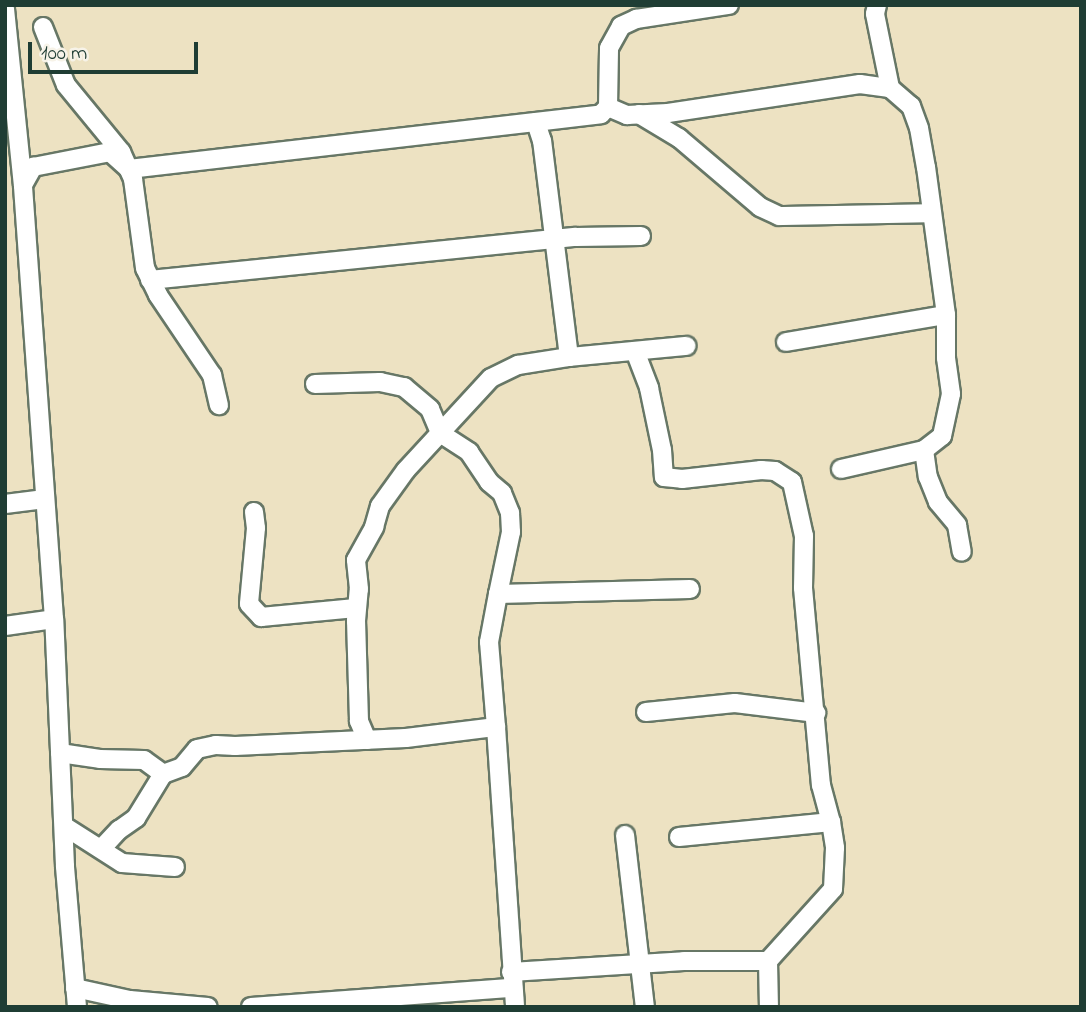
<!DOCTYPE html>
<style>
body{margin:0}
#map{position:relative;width:1086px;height:1012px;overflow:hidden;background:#ede2c2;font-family:"Indie Flower",sans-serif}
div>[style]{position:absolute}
.roads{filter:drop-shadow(2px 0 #677766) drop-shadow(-2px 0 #677766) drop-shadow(0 2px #677766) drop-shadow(0 -2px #677766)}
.minor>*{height:18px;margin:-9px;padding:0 9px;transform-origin:9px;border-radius:9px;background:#fff}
span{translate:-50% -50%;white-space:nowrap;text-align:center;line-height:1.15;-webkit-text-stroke:6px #f7f3e8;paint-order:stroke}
.frame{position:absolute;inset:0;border:7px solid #1f3d34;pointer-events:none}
.scale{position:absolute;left:28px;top:42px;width:170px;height:32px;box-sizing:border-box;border:4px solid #1f3d34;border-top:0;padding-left:9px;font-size:21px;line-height:24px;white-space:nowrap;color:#1f3d34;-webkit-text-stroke:5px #f7f3e8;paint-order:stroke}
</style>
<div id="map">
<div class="roads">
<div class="minor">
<i style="left:877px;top:5px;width:9px;rotate:103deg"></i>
<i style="left:875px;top:14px;width:76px;rotate:78.5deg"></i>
<i style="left:890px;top:88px;width:28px;rotate:41deg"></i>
<i style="left:911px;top:106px;width:23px;rotate:70deg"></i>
<i style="left:919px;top:128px;width:40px;rotate:80deg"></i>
<i style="left:926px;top:167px;width:149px;rotate:82.3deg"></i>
<i style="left:946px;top:315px;width:43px;rotate:90deg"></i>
<i style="left:946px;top:358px;width:36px;rotate:82deg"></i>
<i style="left:951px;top:394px;width:43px;rotate:102.1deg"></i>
<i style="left:942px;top:436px;width:23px;rotate:142deg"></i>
<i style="left:924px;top:450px;width:27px;rotate:82deg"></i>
<i style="left:928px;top:477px;width:27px;rotate:68deg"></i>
<i style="left:938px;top:502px;width:30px;rotate:50deg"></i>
<i style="left:957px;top:525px;width:27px;rotate:80deg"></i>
<i style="left:5px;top:9px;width:177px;rotate:84.2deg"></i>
<i style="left:43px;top:27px;width:62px;rotate:68.4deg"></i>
<i style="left:66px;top:85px;width:87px;rotate:50.6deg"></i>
<i style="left:121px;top:152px;width:30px;rotate:66deg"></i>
<i style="left:133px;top:179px;width:90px;rotate:82.3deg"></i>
<i style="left:145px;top:268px;width:30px;rotate:64deg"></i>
<i style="left:158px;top:295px;width:97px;rotate:56deg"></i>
<i style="left:212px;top:375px;width:31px;rotate:77deg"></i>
<i style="left:608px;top:107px;width:21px;rotate:23deg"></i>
<i style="left:627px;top:115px;width:41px;rotate:-2.8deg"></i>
<i style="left:668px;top:113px;width:194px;rotate:-8.6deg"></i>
<i style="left:860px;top:84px;width:30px;rotate:8deg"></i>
<i style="left:639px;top:114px;width:47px;rotate:31deg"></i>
<i style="left:679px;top:138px;width:106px;rotate:40.4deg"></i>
<i style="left:760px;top:207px;width:21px;rotate:25deg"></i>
<i style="left:779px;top:216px;width:152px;rotate:-1.1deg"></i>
<i style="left:150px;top:280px;width:428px;rotate:-5.8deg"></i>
<i style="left:576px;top:237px;width:65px;rotate:-0.9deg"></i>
<i style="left:786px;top:342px;width:162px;rotate:-9.6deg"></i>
<i style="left:635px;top:351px;width:40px;rotate:69deg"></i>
<i style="left:649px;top:388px;width:63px;rotate:78.2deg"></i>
<i style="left:662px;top:450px;width:27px;rotate:86deg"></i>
<i style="left:664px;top:477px;width:18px;rotate:6deg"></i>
<i style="left:682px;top:479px;width:80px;rotate:-6.5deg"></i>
<i style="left:761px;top:470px;width:14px;rotate:4deg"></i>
<i style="left:775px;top:471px;width:20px;rotate:33deg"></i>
<i style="left:792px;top:482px;width:55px;rotate:77.5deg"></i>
<i style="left:804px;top:536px;width:52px;rotate:91.1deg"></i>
<i style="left:803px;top:588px;width:198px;rotate:84.8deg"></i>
<i style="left:821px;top:785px;width:38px;rotate:75deg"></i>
<i style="left:569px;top:357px;width:118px;rotate:-5.4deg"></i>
<i style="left:315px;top:384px;width:65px;rotate:-1.8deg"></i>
<i style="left:380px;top:382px;width:25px;rotate:12deg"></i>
<i style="left:404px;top:387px;width:34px;rotate:40deg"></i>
<i style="left:430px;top:409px;width:26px;rotate:67deg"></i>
<i style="left:440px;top:433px;width:35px;rotate:33deg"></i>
<i style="left:469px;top:452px;width:36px;rotate:56deg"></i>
<i style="left:489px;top:482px;width:17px;rotate:40deg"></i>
<i style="left:502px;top:493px;width:22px;rotate:68deg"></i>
<i style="left:510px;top:513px;width:19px;rotate:87deg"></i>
<i style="left:511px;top:532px;width:63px;rotate:101.8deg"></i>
<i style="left:498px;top:594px;width:192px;rotate:-1.5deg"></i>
<i style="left:841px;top:469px;width:85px;rotate:-12.9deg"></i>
<i style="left:5px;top:504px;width:40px;rotate:-7.1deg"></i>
<i style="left:254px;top:512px;width:16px;rotate:83deg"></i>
<i style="left:256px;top:528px;width:76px;rotate:95.3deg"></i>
<i style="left:249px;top:604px;width:18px;rotate:47deg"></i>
<i style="left:261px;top:617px;width:95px;rotate:-5.4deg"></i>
<i style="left:5px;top:626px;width:49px;rotate:-8.1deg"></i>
<i style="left:646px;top:712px;width:89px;rotate:-5.8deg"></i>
<i style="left:735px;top:703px;width:82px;rotate:7deg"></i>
<i style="left:496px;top:727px;width:85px;rotate:-94.7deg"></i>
<i style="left:489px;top:642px;width:49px;rotate:-79.4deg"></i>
<i style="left:367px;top:740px;width:21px;rotate:-113deg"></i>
<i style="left:359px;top:721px;width:100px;rotate:-91.7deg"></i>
<i style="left:356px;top:621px;width:32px;rotate:-85deg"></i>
<i style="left:359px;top:589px;width:29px;rotate:-96deg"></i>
<i style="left:356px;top:560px;width:38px;rotate:-61deg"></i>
<i style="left:374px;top:527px;width:22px;rotate:-74deg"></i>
<i style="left:380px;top:506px;width:44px;rotate:-54.2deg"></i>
<i style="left:406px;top:470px;width:125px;rotate:-47.3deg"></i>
<i style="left:491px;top:378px;width:30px;rotate:-26deg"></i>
<i style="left:518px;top:365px;width:52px;rotate:-8.9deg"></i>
<i style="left:569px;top:357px;width:218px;rotate:-97.1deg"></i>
<i style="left:542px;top:141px;width:20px;rotate:-108deg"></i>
<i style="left:60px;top:753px;width:40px;rotate:8.5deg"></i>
<i style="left:100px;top:759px;width:44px;rotate:1.3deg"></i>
<i style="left:144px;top:760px;width:24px;rotate:36deg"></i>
<i style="left:64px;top:826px;width:69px;rotate:32.5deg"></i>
<i style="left:122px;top:863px;width:53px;rotate:4.3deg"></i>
<i style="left:625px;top:835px;width:173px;rotate:83.4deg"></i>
<i style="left:679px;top:837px;width:153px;rotate:-5.6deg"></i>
<i style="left:831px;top:822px;width:26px;rotate:81deg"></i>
<i style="left:835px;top:848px;width:41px;rotate:92.8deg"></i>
<i style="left:833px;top:889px;width:97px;rotate:132.1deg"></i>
<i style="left:768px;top:961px;width:46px;rotate:88.8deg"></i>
<i style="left:102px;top:848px;width:25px;rotate:-47deg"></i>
<i style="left:119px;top:830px;width:21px;rotate:-35deg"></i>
<i style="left:136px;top:818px;width:52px;rotate:-58.5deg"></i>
<i style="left:163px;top:774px;width:20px;rotate:-20deg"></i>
<i style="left:182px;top:767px;width:23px;rotate:-50deg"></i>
<i style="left:197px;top:749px;width:19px;rotate:-12deg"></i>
<i style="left:216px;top:745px;width:19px;rotate:3deg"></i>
<i style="left:235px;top:746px;width:171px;rotate:-2.7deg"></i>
<i style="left:406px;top:738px;width:91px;rotate:-7deg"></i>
<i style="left:496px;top:727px;width:281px;rotate:86.1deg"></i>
<i style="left:511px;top:972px;width:173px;rotate:-3.6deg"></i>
<i style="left:684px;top:961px;width:84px"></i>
<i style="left:75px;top:988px;width:56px;rotate:12.3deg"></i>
<i style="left:130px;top:1000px;width:78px;rotate:5.1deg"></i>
<i style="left:77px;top:1007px;width:142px;rotate:-94.9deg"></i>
<i style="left:65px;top:866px;width:247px;rotate:-92.5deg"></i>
<i style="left:54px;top:619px;width:435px;rotate:-94.1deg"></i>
<i style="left:23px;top:185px;width:21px;rotate:-61deg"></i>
<i style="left:33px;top:167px;width:78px;rotate:-11deg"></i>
<i style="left:110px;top:152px;width:25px;rotate:42deg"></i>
<i style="left:129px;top:169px;width:475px;rotate:-6.6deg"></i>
<i style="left:601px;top:114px;width:10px;rotate:-45deg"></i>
<i style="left:608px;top:107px;width:59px;rotate:-89deg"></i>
<i style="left:609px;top:48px;width:25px;rotate:-61deg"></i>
<i style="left:621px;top:26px;width:17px;rotate:-25deg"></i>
<i style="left:636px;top:19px;width:94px;rotate:-8.6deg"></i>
<i style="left:251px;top:1007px;width:262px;rotate:-4.2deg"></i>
</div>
</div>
<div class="frame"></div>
<div class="scale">100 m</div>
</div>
